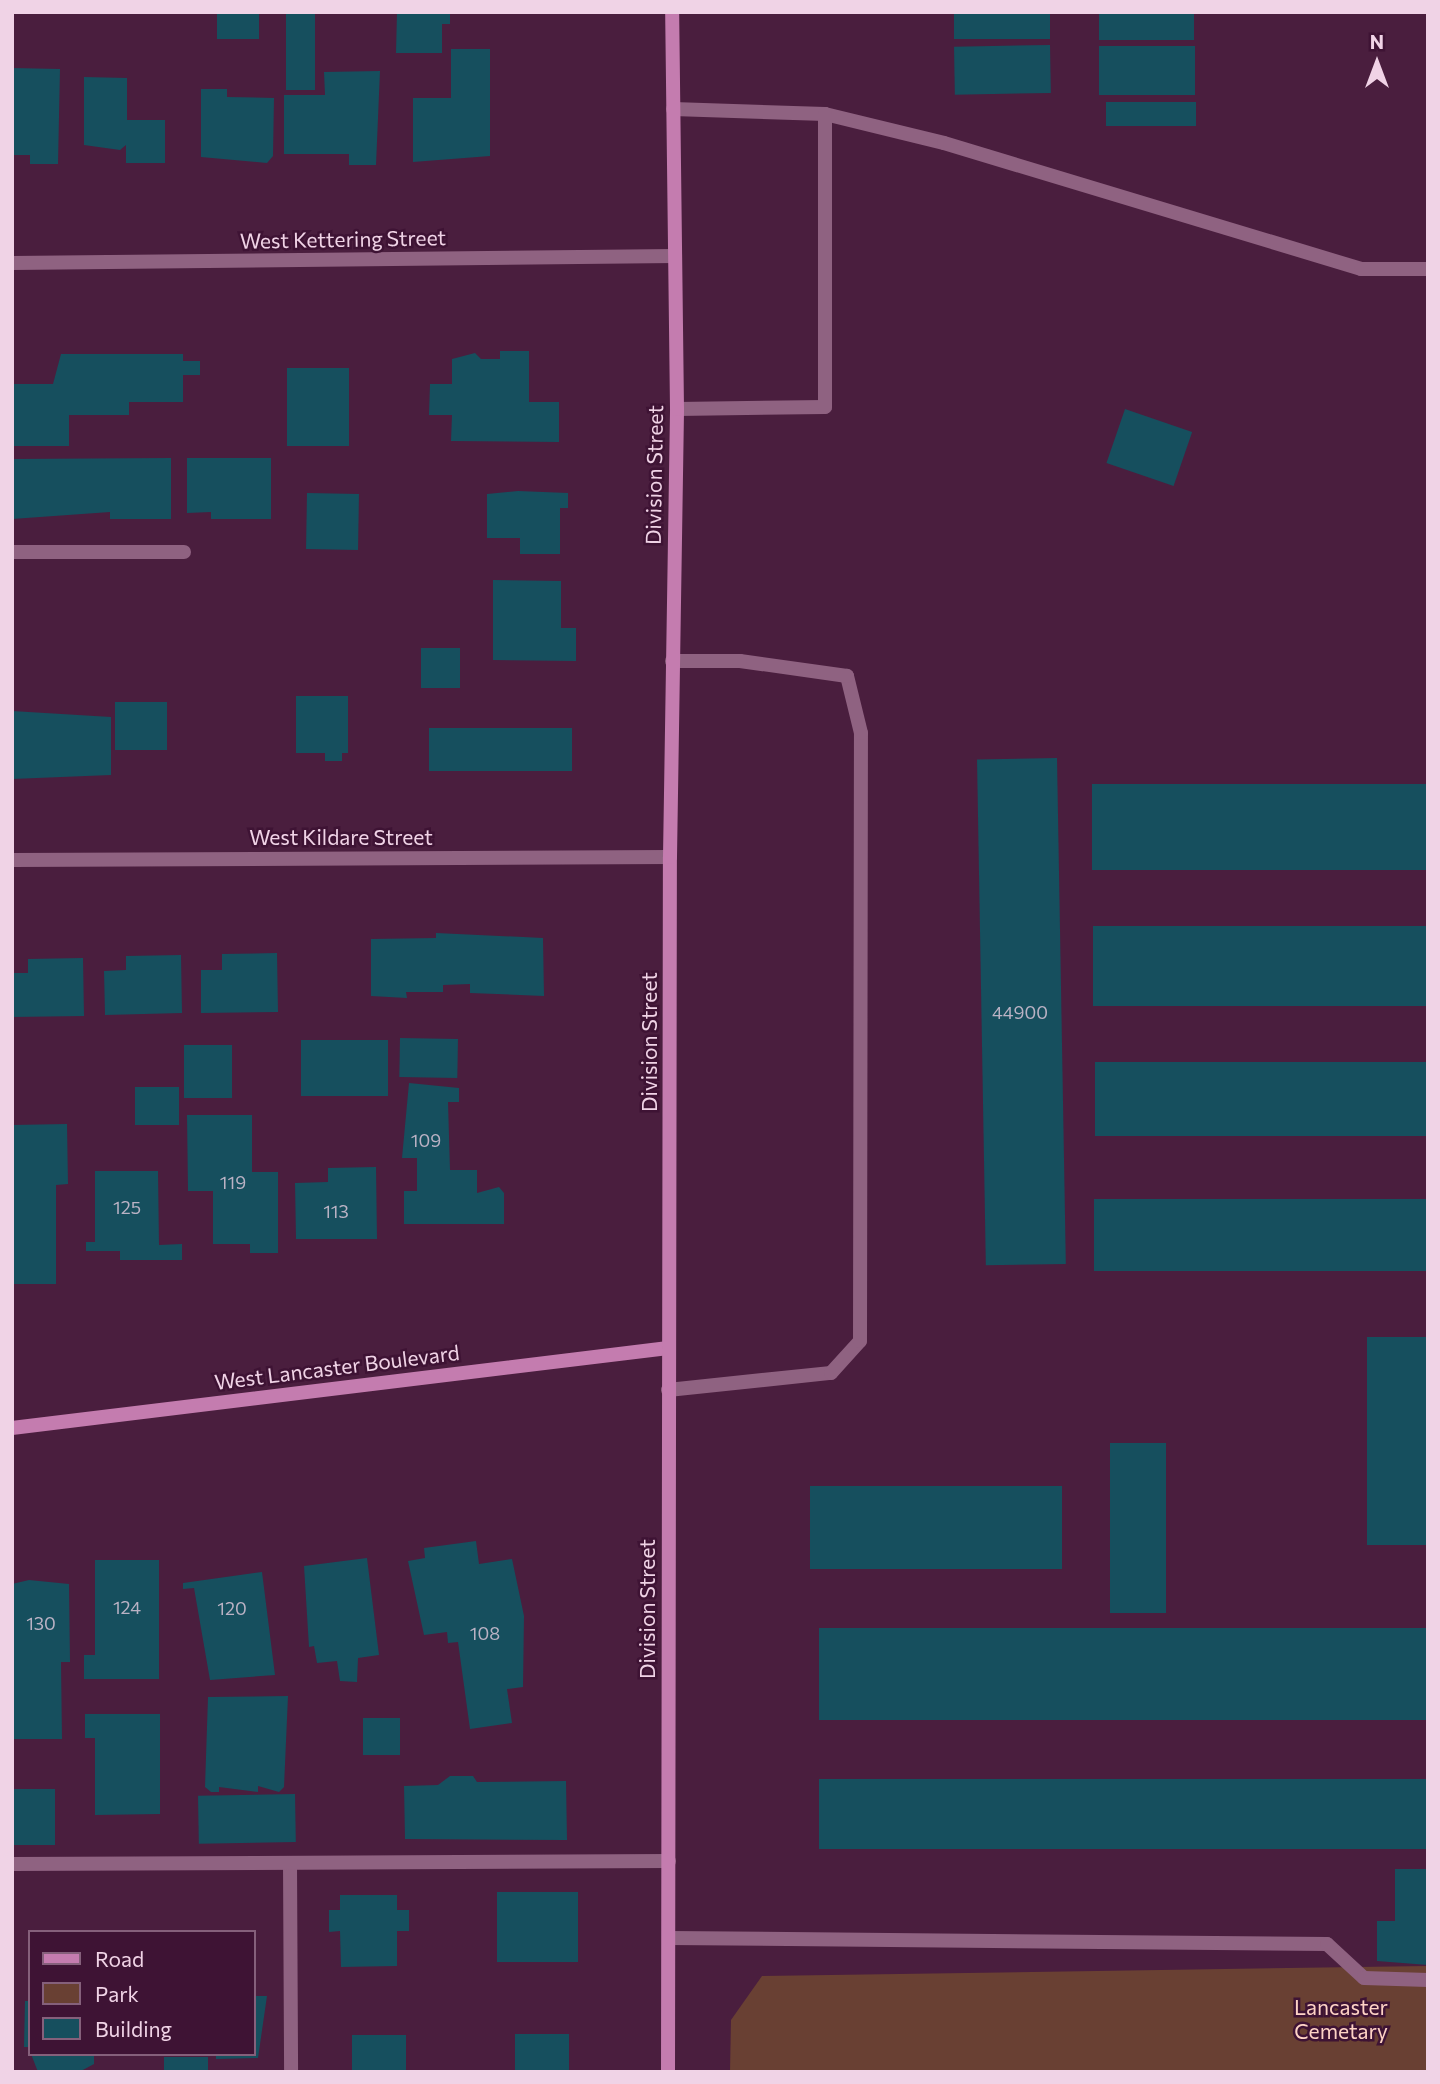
<!DOCTYPE html>
<style>
body{margin:0}
#map{position:relative;width:1440px;height:2084px;overflow:hidden;background:#4a1e3e;font-family:Commissioner,sans-serif}
div>[style]{position:absolute}
.green>*{inset:0;background:#694033}
.building>*{inset:0;background:#164f5e;transform-origin:0 0}
.lane>*{height:14px;margin:-7px;padding:0 7px;transform-origin:7px;border-radius:7px;background:#8f6281}
.street>*{height:14px;margin:-7px;padding:0 7px;transform-origin:7px;border-radius:7px;background:#8f6281}
.secondary>*{height:14px;margin:-7px;padding:0 7px;transform-origin:7px;border-radius:7px;background:#c47caf}
span{translate:-50% -50%;white-space:nowrap;text-align:center;line-height:1.15;-webkit-text-stroke:5px #3e1334;paint-order:stroke}
.number-label{font-size:18px;color:#bab2c4}
.number-label span{-webkit-text-stroke-width:0}
.street-label{font-size:21px;color:#f0d3e6}
.park-label{font-size:21px;color:#fed3c5}
.frame{position:absolute;inset:0;border:14px solid #f0d3e6;pointer-events:none}
.legend{position:absolute;left:28px;top:1930px;width:228px;height:126px;box-sizing:border-box;background:#3e1334;border:2px solid #85607b;margin:0;padding:9px 12px;list-style:none;font-size:21px;color:#f0d3e6}
.legend li{display:flex;align-items:center;gap:14px;height:35px}
.legend b{width:35px;border:2px solid #85607b}
.north{position:absolute;left:1342px;top:28px;width:70px;height:70px;-webkit-text-stroke:5px #3e1334;paint-order:stroke;rotate:0deg;font-size:19px;font-weight:700;line-height:28px;text-align:center;color:#f0d3e6}
.north::after{content:'';display:block;margin:auto;width:24px;height:32px;background:#f0d3e6;clip-path:polygon(50% 0,100% 100%,50% 72%,0 100%)}
</style>
<div id="map">
<div class="green">
<i style="clip-path:polygon(1428px 1966px,1428px 2072px,730px 2072px,731px 2020px,762px 1976px)"></i>
</div>
<div class="building">
<i style="left:217px;top:12px;width:42px;height:27px"></i>
<i style="left:286px;top:12px;width:29px;height:78px"></i>
<i style="clip-path:polygon(397px 12px,450px 12px,450px 24px,442px 24px,442px 53px,396px 53px)"></i>
<i style="left:954px;top:12px;width:96px;height:27px"></i>
<i style="left:1099px;top:12px;width:95px;height:28px"></i>
<i style="left:1050px;top:45px;width:48px;height:96px;rotate:89deg"></i>
<i style="left:1195px;top:46px;width:49px;height:96px;rotate:90deg"></i>
<i style="clip-path:polygon(451px 49px,490px 49px,490px 156px,413px 162px,413px 98px,451px 98px)"></i>
<i style="clip-path:polygon(12px 68px,60px 69px,58px 164px,30px 164px,30px 155px,12px 155px)"></i>
<i style="clip-path:polygon(380px 71px,376px 165px,349px 165px,349px 154px,284px 154px,284px 95px,325px 95px,324px 72px)"></i>
<i style="clip-path:polygon(84px 77px,127px 78px,127px 120px,165px 120px,165px 163px,126px 163px,126px 145px,120px 150px,84px 145px)"></i>
<i style="clip-path:polygon(201px 89px,227px 89px,227px 97px,274px 98px,273px 156px,267px 163px,201px 157px)"></i>
<i style="left:1196px;top:102px;width:24px;height:90px;rotate:90deg"></i>
<i style="clip-path:polygon(500px 351px,529px 351px,529px 402px,559px 402px,559px 442px,451px 441px,452px 415px,429px 415px,430px 384px,452px 384px,452px 359px,475px 353px,481px 359px,500px 359px)"></i>
<i style="clip-path:polygon(61px 354px,183px 354px,183px 361px,200px 361px,200px 375px,183px 375px,183px 402px,129px 402px,129px 415px,69px 415px,69px 446px,12px 446px,12px 384px,53px 384px)"></i>
<i style="left:287px;top:368px;width:62px;height:78px"></i>
<i style="left:1125px;top:409px;width:71px;height:57px;rotate:19deg"></i>
<i style="clip-path:polygon(171px 458px,171px 519px,110px 519px,110px 512px,12px 519px,12px 459px)"></i>
<i style="clip-path:polygon(187px 458px,271px 458px,271px 519px,211px 519px,211px 512px,187px 513px)"></i>
<i style="clip-path:polygon(518px 491px,568px 493px,568px 508px,560px 508px,560px 554px,520px 554px,520px 538px,487px 538px,487px 494px)"></i>
<i style="left:307px;top:493px;width:52px;height:56px;rotate:1deg"></i>
<i style="clip-path:polygon(493px 580px,561px 581px,561px 628px,576px 628px,576px 661px,493px 660px)"></i>
<i style="left:421px;top:648px;width:39px;height:40px"></i>
<i style="clip-path:polygon(296px 696px,348px 696px,348px 753px,342px 753px,342px 761px,325px 761px,325px 753px,296px 753px)"></i>
<i style="left:115px;top:702px;width:52px;height:48px"></i>
<i style="clip-path:polygon(12px 711px,111px 717px,111px 775px,12px 779px)"></i>
<i style="left:429px;top:728px;width:143px;height:43px"></i>
<i style="left:1057px;top:758px;width:506px;height:80px;rotate:89deg"></i>
<i style="left:1428px;top:784px;width:86px;height:336px;rotate:90deg"></i>
<i style="left:1093px;top:926px;width:335px;height:80px"></i>
<i style="clip-path:polygon(436px 933px,543px 938px,544px 996px,470px 993px,470px 984px,443px 985px,443px 992px,406px 992px,407px 998px,371px 996px,371px 939px,436px 938px)"></i>
<i style="clip-path:polygon(277px 953px,278px 1012px,201px 1013px,201px 970px,222px 970px,222px 954px)"></i>
<i style="clip-path:polygon(181px 955px,182px 1013px,105px 1015px,104px 971px,126px 970px,126px 956px)"></i>
<i style="clip-path:polygon(83px 958px,84px 1016px,12px 1017px,12px 973px,28px 973px,28px 959px)"></i>
<i style="left:400px;top:1038px;width:58px;height:39px;rotate:1deg"></i>
<i style="left:301px;top:1040px;width:87px;height:56px"></i>
<i style="left:184px;top:1045px;width:48px;height:53px"></i>
<i style="left:1428px;top:1062px;width:74px;height:333px;rotate:90deg"></i>
<i style="clip-path:polygon(409px 1083px,459px 1088px,459px 1102px,448px 1102px,450px 1170px,477px 1170px,477px 1193px,499px 1187px,504px 1193px,504px 1224px,404px 1224px,404px 1191px,417px 1191px,417px 1158px,402px 1158px)"></i>
<i style="left:135px;top:1087px;width:44px;height:38px"></i>
<i style="clip-path:polygon(187px 1115px,252px 1115px,252px 1172px,278px 1172px,278px 1253px,250px 1253px,250px 1244px,213px 1244px,213px 1191px,188px 1191px)"></i>
<i style="clip-path:polygon(67px 1124px,68px 1184px,56px 1185px,56px 1284px,12px 1284px,12px 1125px)"></i>
<i style="clip-path:polygon(376px 1167px,377px 1239px,296px 1239px,295px 1183px,328px 1182px,328px 1168px)"></i>
<i style="clip-path:polygon(95px 1171px,158px 1171px,159px 1245px,182px 1244px,182px 1260px,120px 1260px,120px 1251px,86px 1251px,86px 1242px,95px 1242px)"></i>
<i style="left:1428px;top:1199px;width:72px;height:334px;rotate:90deg"></i>
<i style="left:1428px;top:1337px;width:208px;height:61px;rotate:90deg"></i>
<i style="left:1166px;top:1443px;width:170px;height:56px;rotate:90deg"></i>
<i style="left:810px;top:1486px;width:252px;height:83px"></i>
<i style="clip-path:polygon(476px 1541px,479px 1564px,512px 1559px,524px 1616px,523px 1687px,507px 1689px,512px 1723px,470px 1729px,458px 1642px,448px 1643px,447px 1632px,424px 1635px,408px 1561px,425px 1558px,424px 1548px)"></i>
<i style="clip-path:polygon(367px 1558px,379px 1655px,358px 1658px,357px 1682px,340px 1681px,337px 1661px,317px 1663px,314px 1646px,309px 1647px,304px 1566px)"></i>
<i style="clip-path:polygon(95px 1560px,159px 1560px,159px 1679px,84px 1679px,84px 1655px,95px 1655px)"></i>
<i style="clip-path:polygon(262px 1572px,275px 1675px,210px 1680px,194px 1588px,183px 1589px,183px 1583px)"></i>
<i style="clip-path:polygon(29px 1580px,69px 1584px,70px 1662px,61px 1662px,62px 1739px,12px 1739px,12px 1584px)"></i>
<i style="left:1428px;top:1628px;width:92px;height:609px;rotate:90deg"></i>
<i style="clip-path:polygon(288px 1696px,284px 1787px,279px 1792px,258px 1786px,258px 1792px,219px 1787px,219px 1792px,211px 1792px,205px 1787px,208px 1697px)"></i>
<i style="clip-path:polygon(85px 1714px,160px 1714px,160px 1814px,95px 1815px,95px 1738px,85px 1738px)"></i>
<i style="left:363px;top:1718px;width:37px;height:37px"></i>
<i style="clip-path:polygon(450px 1776px,473px 1776px,477px 1782px,566px 1781px,567px 1840px,405px 1839px,404px 1786px,438px 1785px)"></i>
<i style="left:1428px;top:1779px;width:70px;height:609px;rotate:90deg"></i>
<i style="left:12px;top:1789px;width:43px;height:56px"></i>
<i style="left:295px;top:1794px;width:48px;height:97px;rotate:89deg"></i>
<i style="clip-path:polygon(1395px 1869px,1428px 1869px,1428px 1965px,1377px 1961px,1377px 1921px,1395px 1921px)"></i>
<i style="left:497px;top:1892px;width:81px;height:70px"></i>
<i style="clip-path:polygon(340px 1895px,397px 1895px,397px 1910px,409px 1910px,409px 1931px,397px 1931px,397px 1966px,341px 1967px,340px 1931px,329px 1932px,329px 1910px,340px 1910px)"></i>
<i style="clip-path:polygon(254px 1996px,267px 1996px,258px 2058px,216px 2059px,216px 2054px,254px 2054px)"></i>
<i style="clip-path:polygon(25px 2001px,30px 2001px,30px 2047px,24px 2047px)"></i>
<i style="left:515px;top:2034px;width:54px;height:38px"></i>
<i style="left:352px;top:2035px;width:54px;height:37px"></i>
<i style="clip-path:polygon(31px 2054px,94px 2054px,94px 2064px,79px 2072px,38px 2072px)"></i>
<i style="left:164px;top:2057px;width:44px;height:15px"></i>
</div>
<div class="lane">
<i style="left:673px;top:109px;width:152px;rotate:1.9deg"></i>
<i style="left:825px;top:114px;width:122px;rotate:13.7deg"></i>
<i style="left:944px;top:143px;width:436px;rotate:16.8deg"></i>
<i style="left:1361px;top:269px;width:67px"></i>
<i style="left:677px;top:409px;width:148px;rotate:-0.8deg"></i>
<i style="left:825px;top:407px;width:293px;rotate:-90deg"></i>
<i style="left:12px;top:552px;width:172px"></i>
<i style="left:668px;top:1390px;width:164px;rotate:-6deg"></i>
<i style="left:831px;top:1373px;width:43px;rotate:-47.8deg"></i>
<i style="left:860px;top:1341px;width:608px;rotate:-89.91deg"></i>
<i style="left:861px;top:733px;width:59px;rotate:-103.8deg"></i>
<i style="left:847px;top:676px;width:108px;rotate:-172deg"></i>
<i style="left:740px;top:661px;width:68px;rotate:180deg"></i>
<i style="left:290px;top:1863px;width:209px;rotate:89.7deg"></i>
<i style="left:12px;top:1864px;width:657px;rotate:-0.26deg"></i>
<i style="left:669px;top:1938px;width:658px;rotate:0.52deg"></i>
<i style="left:1327px;top:1944px;width:50px;rotate:42.6deg"></i>
<i style="left:1364px;top:1978px;width:64px;rotate:1.8deg"></i>
</div>
<div class="street">
<i style="left:12px;top:263px;width:663px;rotate:-0.6deg"></i>
<i style="left:12px;top:860px;width:658px;rotate:-0.26deg"></i>
</div>
<div class="secondary">
<i style="left:12px;top:1428px;width:661px;rotate:-6.95deg"></i>
<i style="left:668px;top:2072px;width:1215px;rotate:-89.91deg"></i>
<i style="left:670px;top:857px;width:448px;rotate:-89.1deg"></i>
<i style="left:677px;top:409px;width:397px;rotate:-90.7deg"></i>
</div>
<div class="number-label">
<span style="left:1020px;top:1012px">44900</span>
<span style="left:426px;top:1140px">109</span>
<span style="left:233px;top:1182px">119</span>
<span style="left:127px;top:1207px">125</span>
<span style="left:336px;top:1211px">113</span>
<span style="left:127px;top:1607px">124</span>
<span style="left:232px;top:1608px">120</span>
<span style="left:41px;top:1623px">130</span>
<span style="left:485px;top:1633px">108</span>
</div>
<div class="street-label">
<span style="left:343px;top:239px;rotate:-1deg">West Kettering Street</span>
<span style="left:654px;top:475px;rotate:-89deg">Division Street</span>
<span style="left:341px;top:837px">West Kildare Street</span>
<span style="left:649px;top:1042px;rotate:-90deg">Division Street</span>
<span style="left:337px;top:1367px;rotate:-7deg">West Lancaster Boulevard</span>
<span style="left:647px;top:1609px;rotate:-90deg">Division Street</span>
</div>
<div class="park-label">
<span style="left:1341px;top:2019px">Lancaster<br>Cemetary</span>
</div>
<div class="frame"></div>
<ul class="legend">
<li><b style="height:9px;background:#c47caf"></b>Road</li>
<li><b style="height:19px;background:#694033"></b>Park</li>
<li><b style="height:19px;background:#164f5e"></b>Building</li>
</ul>
<div class="north">N</div>
</div>
